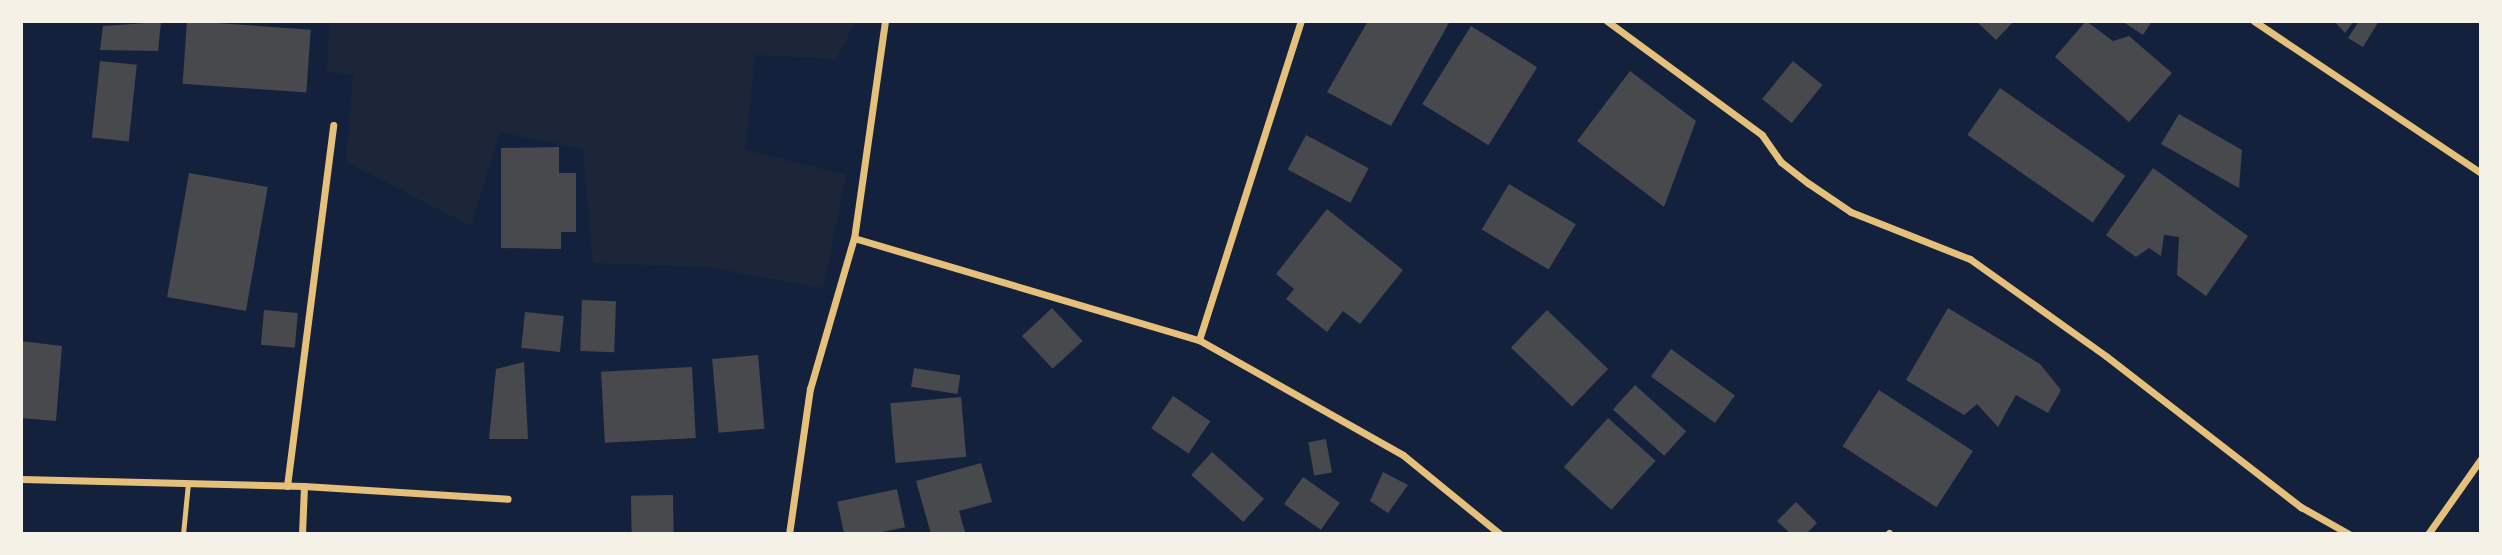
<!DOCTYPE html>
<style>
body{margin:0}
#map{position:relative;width:2502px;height:555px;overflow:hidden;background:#14213d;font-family:Overpass,sans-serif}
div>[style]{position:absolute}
.green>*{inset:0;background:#1d2539}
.building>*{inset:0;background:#48494c;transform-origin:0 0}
.service>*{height:5px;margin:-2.5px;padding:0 2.5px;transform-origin:2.5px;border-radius:2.5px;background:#e5c07b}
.minor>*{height:7px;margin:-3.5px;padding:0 3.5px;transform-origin:3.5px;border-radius:3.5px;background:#e5c07b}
span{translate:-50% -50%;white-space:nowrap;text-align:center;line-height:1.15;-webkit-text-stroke:5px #f6f1e7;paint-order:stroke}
.frame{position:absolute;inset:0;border:23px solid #f6f1e7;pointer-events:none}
</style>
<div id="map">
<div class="green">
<i style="clip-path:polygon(319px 21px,856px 21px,836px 59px,755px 55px,745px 150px,846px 175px,823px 288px,707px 267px,593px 263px,583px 149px,500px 132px,471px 226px,346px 162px,353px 75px,327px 71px,329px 23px)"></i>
</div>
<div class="building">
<i style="left:187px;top:21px;width:124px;height:63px;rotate:4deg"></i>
<i style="clip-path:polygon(1368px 21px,1450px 21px,1391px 126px,1327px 92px)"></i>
<i style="clip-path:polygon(1976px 21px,2014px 21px,1996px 40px)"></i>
<i style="clip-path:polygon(2086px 21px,2113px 41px,2129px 36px,2172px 73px,2129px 122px,2055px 57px)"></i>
<i style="clip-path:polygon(2122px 21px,2152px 21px,2143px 35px)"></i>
<i style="clip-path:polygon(2334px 21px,2354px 21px,2345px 33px)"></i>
<i style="clip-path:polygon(2359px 21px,2379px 21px,2363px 47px,2348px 38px)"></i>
<i style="clip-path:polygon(161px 22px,158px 51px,100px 50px,103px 26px)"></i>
<i style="left:1471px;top:26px;width:78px;height:92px;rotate:32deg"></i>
<i style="left:100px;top:61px;width:37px;height:77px;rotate:6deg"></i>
<i style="left:1793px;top:61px;width:38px;height:49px;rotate:39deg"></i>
<i style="clip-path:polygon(1630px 71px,1696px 121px,1664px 207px,1577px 141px)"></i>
<i style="left:2000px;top:88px;width:153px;height:57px;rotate:35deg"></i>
<i style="clip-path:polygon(2179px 114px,2242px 150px,2239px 188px,2161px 144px)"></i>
<i style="left:1306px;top:135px;width:71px;height:39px;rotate:28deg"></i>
<i style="clip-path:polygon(559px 147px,559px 173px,576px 173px,576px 232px,561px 232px,561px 249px,501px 248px,501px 148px)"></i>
<i style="clip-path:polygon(2153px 168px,2248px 236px,2206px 296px,2177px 275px,2179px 237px,2164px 235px,2161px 256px,2149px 248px,2136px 257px,2106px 235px)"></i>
<i style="left:189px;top:173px;width:80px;height:126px;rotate:10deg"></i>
<i style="left:1509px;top:184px;width:78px;height:53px;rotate:31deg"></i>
<i style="clip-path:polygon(1327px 209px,1403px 270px,1360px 324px,1343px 311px,1327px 332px,1286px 299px,1294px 289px,1276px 274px)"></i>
<i style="left:582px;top:300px;width:34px;height:51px;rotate:2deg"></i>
<i style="left:1052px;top:308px;width:45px;height:41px;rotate:47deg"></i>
<i style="clip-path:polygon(1948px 308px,2040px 364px,2061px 390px,2048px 413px,2016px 395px,1998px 427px,1977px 404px,1964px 415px,1906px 380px)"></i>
<i style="left:264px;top:310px;width:34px;height:35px;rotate:5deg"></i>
<i style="left:1547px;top:310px;width:85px;height:52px;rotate:44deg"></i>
<i style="left:525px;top:312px;width:39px;height:36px;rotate:6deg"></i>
<i style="clip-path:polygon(21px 341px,62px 346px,56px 421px,21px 418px)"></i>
<i style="left:1671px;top:349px;width:79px;height:34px;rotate:36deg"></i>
<i style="left:758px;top:355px;width:74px;height:46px;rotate:85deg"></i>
<i style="clip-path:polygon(524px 362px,528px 439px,489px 439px,496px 369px)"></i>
<i style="left:692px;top:367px;width:71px;height:91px;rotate:87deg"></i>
<i style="left:914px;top:368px;width:47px;height:19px;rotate:9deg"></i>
<i style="left:1635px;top:385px;width:69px;height:33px;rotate:42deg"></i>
<i style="left:1879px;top:390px;width:112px;height:67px;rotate:33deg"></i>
<i style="left:1173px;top:396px;width:45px;height:39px;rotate:34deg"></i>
<i style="left:961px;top:397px;width:60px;height:71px;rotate:85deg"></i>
<i style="left:1608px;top:418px;width:64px;height:66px;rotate:42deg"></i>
<i style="left:1326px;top:439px;width:34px;height:18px;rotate:80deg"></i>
<i style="left:1212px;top:452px;width:70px;height:31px;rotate:42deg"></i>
<i style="clip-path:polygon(981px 463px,992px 502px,959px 511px,965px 532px,931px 534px,916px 481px)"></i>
<i style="clip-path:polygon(1383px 472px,1408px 485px,1388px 513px,1370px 501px)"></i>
<i style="left:1303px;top:477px;width:45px;height:33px;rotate:35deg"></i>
<i style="left:897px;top:489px;width:39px;height:61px;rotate:78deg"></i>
<i style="left:673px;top:495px;width:39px;height:42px;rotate:89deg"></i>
<i style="clip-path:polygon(1796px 502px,1817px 523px,1806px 534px,1791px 534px,1777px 521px)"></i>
</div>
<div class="service">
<i style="left:183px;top:534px;width:51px;rotate:-84.4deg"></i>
</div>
<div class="minor">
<i style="left:885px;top:21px;width:219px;rotate:98.1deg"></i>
<i style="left:854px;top:238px;width:360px;rotate:16.5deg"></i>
<i style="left:1199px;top:340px;width:234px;rotate:29.4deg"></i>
<i style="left:1403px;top:455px;width:125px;rotate:39.2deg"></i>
<i style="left:1607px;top:21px;width:192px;rotate:36.3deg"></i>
<i style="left:1762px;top:135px;width:33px;rotate:55deg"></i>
<i style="left:1781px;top:162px;width:34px;rotate:38deg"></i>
<i style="left:1808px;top:183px;width:52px;rotate:34deg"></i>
<i style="left:1851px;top:212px;width:128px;rotate:21.6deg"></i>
<i style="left:1970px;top:259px;width:167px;rotate:35.5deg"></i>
<i style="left:2106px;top:356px;width:247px;rotate:37.8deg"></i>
<i style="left:2301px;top:507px;width:55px;rotate:29.4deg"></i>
<i style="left:2254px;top:21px;width:273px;rotate:33.8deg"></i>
<i style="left:1199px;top:340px;width:335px;rotate:-72.3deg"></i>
<i style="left:21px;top:479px;width:283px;rotate:1.4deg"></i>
<i style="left:304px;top:486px;width:204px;rotate:3.6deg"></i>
<i style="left:287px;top:486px;width:364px;rotate:-82.7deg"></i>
<i style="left:1889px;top:533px;width:1px;rotate:45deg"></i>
<i style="left:302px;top:534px;width:48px;rotate:-87.6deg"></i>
<i style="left:789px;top:534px;width:147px;rotate:-81.8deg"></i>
<i style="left:810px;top:389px;width:157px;rotate:-73.8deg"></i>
<i style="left:2428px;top:534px;width:92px;rotate:-54.8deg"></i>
</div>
<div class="frame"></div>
</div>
